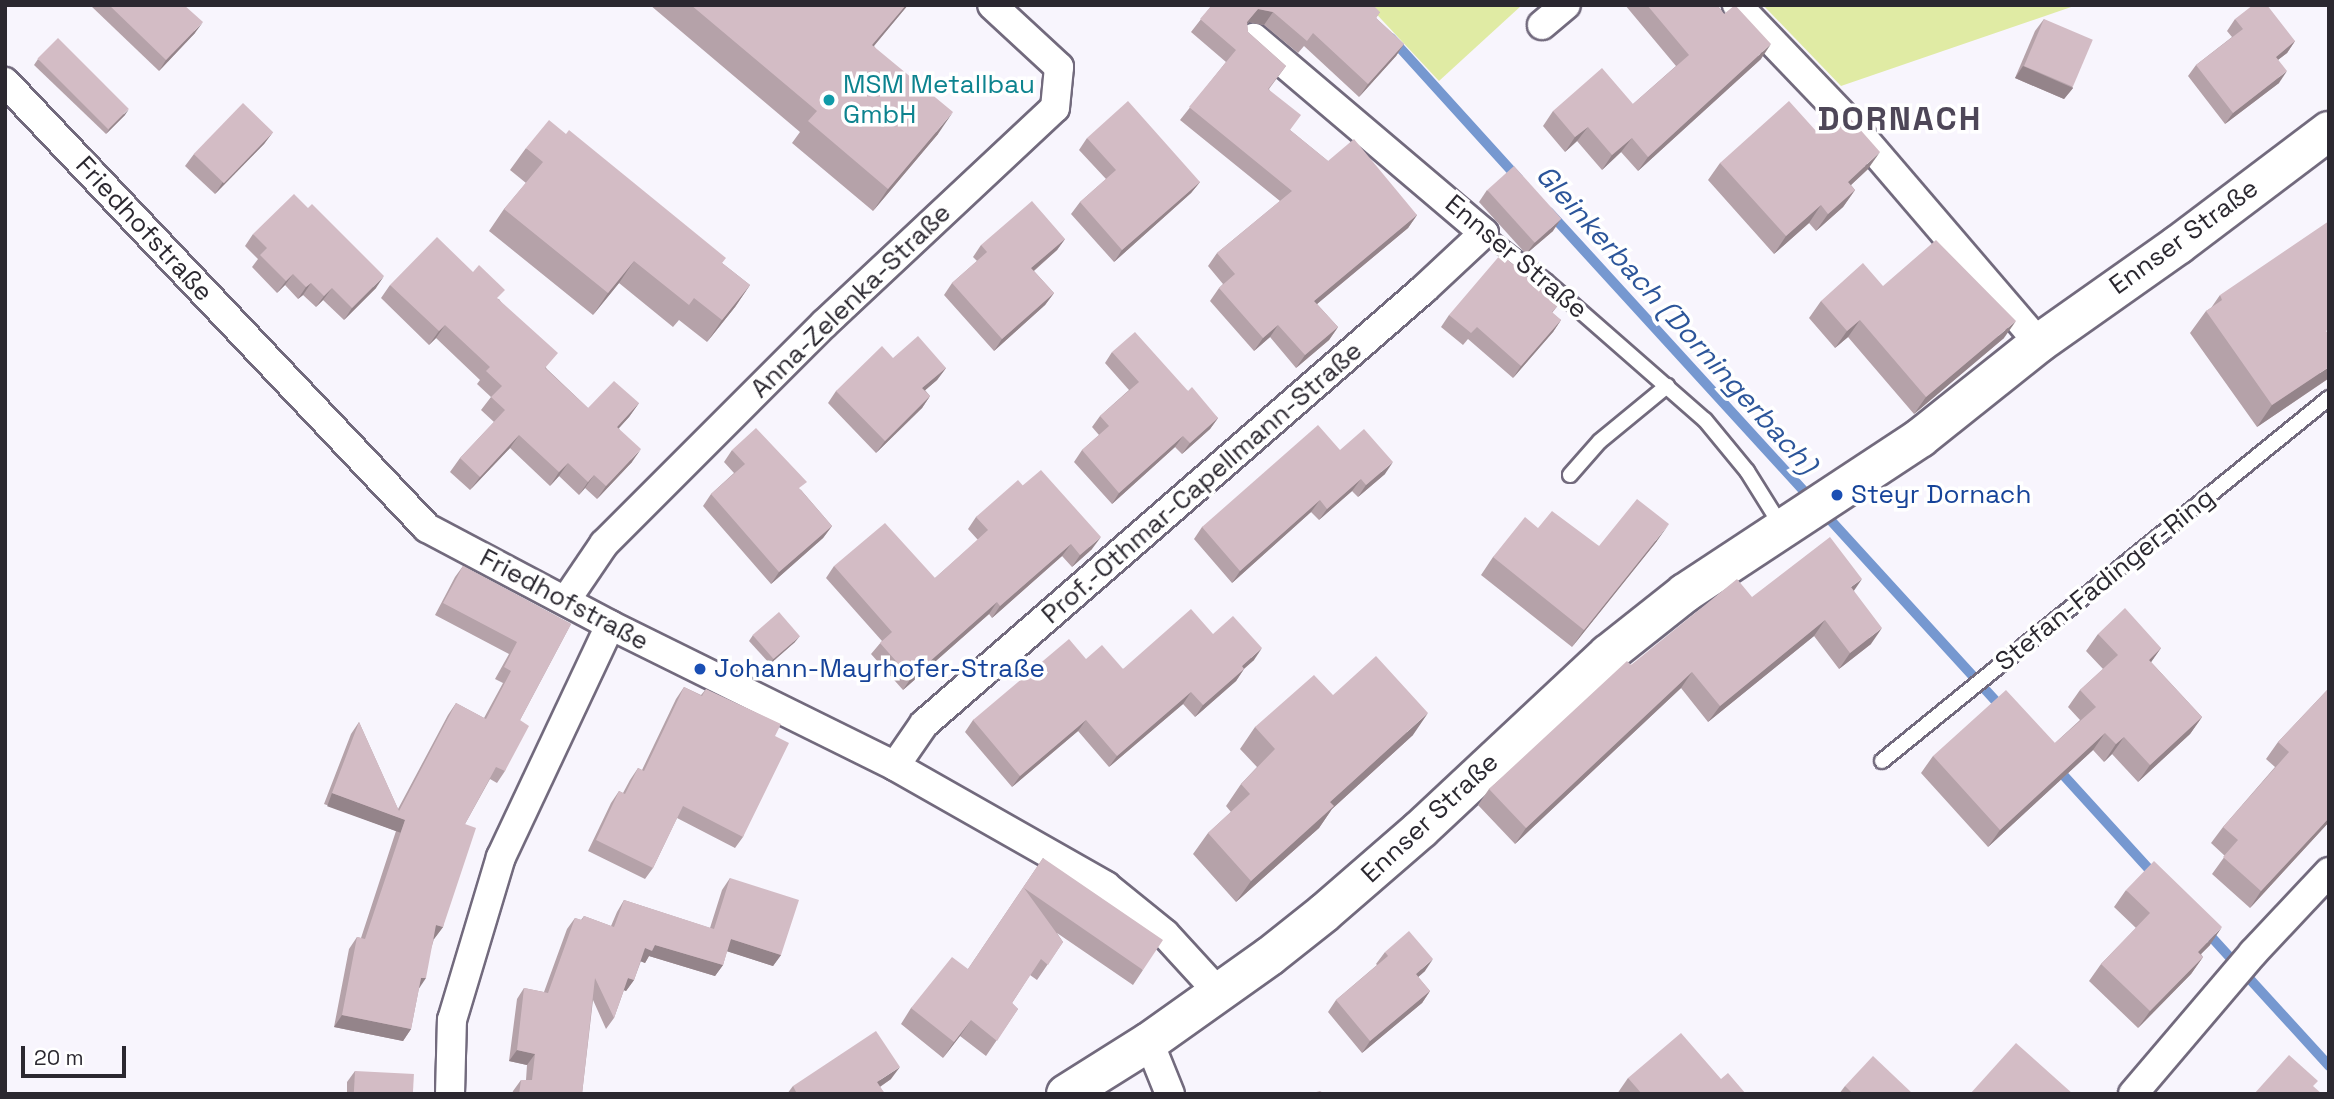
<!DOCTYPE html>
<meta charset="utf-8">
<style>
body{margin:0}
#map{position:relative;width:2334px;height:1099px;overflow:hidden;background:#f8f5fd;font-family:"Space Grotesk",sans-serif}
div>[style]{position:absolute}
.green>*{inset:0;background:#e0eba4}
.stream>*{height:10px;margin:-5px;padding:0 5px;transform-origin:5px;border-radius:5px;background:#7698d0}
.roads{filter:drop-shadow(2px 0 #726a7d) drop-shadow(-2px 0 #726a7d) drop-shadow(0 2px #726a7d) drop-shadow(0 -2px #726a7d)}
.lane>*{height:14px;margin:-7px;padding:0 7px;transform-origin:7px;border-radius:7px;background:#fff}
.street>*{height:28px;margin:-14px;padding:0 14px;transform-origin:14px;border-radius:14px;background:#fff}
.secondary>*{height:38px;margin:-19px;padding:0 19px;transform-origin:19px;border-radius:19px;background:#fff}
.wall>*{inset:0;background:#b5a2a9}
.shaded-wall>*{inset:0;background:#94848a;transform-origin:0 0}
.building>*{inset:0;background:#d3bcc5;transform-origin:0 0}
.dots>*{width:19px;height:19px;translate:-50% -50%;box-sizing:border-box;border:4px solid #fff;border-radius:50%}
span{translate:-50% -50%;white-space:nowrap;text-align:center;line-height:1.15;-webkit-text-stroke:7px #fff;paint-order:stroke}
.culture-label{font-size:26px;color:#0d838f}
.left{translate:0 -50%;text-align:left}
.street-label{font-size:26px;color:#2b2830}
.transit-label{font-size:26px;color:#164399}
.water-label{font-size:28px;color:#2c559a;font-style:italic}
.district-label{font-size:33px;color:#4e4758;font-weight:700;letter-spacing:2px}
.frame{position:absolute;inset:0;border:7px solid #2b2830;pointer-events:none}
.scale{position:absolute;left:21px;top:1046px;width:105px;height:32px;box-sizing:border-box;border:4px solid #2b2830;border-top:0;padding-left:9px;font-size:21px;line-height:24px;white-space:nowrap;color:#2b2830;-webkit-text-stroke:5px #fff;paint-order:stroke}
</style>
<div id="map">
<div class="green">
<i style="clip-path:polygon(1368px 5px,1522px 5px,1439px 81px)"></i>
<i style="clip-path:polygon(1763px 5px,2077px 5px,1841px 86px)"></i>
</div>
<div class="stream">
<i style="left:1391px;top:38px;width:190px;rotate:47.8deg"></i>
<i style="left:1549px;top:212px;width:673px;rotate:47.59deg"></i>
<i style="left:2056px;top:767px;width:149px;rotate:47.7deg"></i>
<i style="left:2205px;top:930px;width:184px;rotate:47.6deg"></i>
</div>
<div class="roads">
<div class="lane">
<i style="left:1484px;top:233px;width:78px;rotate:37.7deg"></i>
<i style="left:1546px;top:281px;width:211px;rotate:41.2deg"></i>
<i style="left:1705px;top:420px;width:66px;rotate:50.5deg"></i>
<i style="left:1747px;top:471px;width:66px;rotate:58deg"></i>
<i style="left:1570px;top:475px;width:45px;rotate:-48.6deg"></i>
<i style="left:1600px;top:441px;width:87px;rotate:-39.4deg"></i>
<i style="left:1882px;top:761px;width:576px;rotate:-39.08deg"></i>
</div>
<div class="street">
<i style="left:1737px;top:5px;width:168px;rotate:46.2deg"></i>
<i style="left:1853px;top:126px;width:286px;rotate:49.4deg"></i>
<i style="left:1542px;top:25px;width:31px;rotate:-40deg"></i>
<i style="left:5px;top:82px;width:614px;rotate:46.58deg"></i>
<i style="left:427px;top:528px;width:207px;rotate:27.9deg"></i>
<i style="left:610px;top:625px;width:318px;rotate:26.3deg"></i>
<i style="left:895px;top:766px;width:243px;rotate:29.6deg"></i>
<i style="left:1106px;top:886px;width:76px;rotate:39.1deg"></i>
<i style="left:1165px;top:934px;width:80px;rotate:47.5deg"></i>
<i style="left:566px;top:600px;width:68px;rotate:-55.8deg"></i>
<i style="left:604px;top:544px;width:311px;rotate:-45deg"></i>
<i style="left:824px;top:324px;width:316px;rotate:-43.1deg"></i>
<i style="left:1055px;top:108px;width:41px;rotate:-84.4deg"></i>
<i style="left:1059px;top:67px;width:91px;rotate:-137.2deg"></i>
<i style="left:895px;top:766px;width:51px;rotate:-55.4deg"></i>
<i style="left:924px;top:724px;width:663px;rotate:-41.02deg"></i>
<i style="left:1424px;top:289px;width:82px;rotate:-43deg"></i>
<i style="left:1484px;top:233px;width:302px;rotate:-139.7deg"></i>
<i style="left:1149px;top:1042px;width:56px;rotate:68deg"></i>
<i style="left:450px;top:1094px;width:74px;rotate:-88.5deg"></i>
<i style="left:452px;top:1020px;width:170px;rotate:-73.3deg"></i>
<i style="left:501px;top:857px;width:256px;rotate:-64.8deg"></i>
<i style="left:2133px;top:1094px;width:185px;rotate:-49.6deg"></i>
<i style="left:2253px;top:953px;width:111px;rotate:-46.8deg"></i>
</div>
<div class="secondary">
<i style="left:1066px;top:1094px;width:98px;rotate:-32.1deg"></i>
<i style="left:1149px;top:1042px;width:148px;rotate:-35.4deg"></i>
<i style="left:1270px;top:956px;width:69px;rotate:-38.5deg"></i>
<i style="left:1324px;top:913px;width:128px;rotate:-40.9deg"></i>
<i style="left:1421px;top:829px;width:256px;rotate:-43.1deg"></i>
<i style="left:1608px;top:654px;width:98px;rotate:-38.4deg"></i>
<i style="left:1685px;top:593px;width:282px;rotate:-33.4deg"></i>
<i style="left:1920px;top:438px;width:152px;rotate:-38.6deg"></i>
<i style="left:2039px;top:343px;width:170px;rotate:-35.2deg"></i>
<i style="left:2178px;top:245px;width:189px;rotate:-37.1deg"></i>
</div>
</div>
<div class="wall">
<i style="clip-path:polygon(90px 5px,184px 5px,195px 33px,159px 71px)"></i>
<i style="clip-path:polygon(650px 5px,908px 5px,874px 46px,938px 134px,873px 211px,792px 143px,800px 132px)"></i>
<i style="clip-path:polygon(1212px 5px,1380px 12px,1376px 18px,1404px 44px,1396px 56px,1359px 97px,1304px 46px,1298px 53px,1264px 25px,1249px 22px,1247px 24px,1248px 32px,1286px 66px,1269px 89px,1290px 130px,1328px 161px,1417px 215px,1408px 228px,1317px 304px,1338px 327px,1329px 340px,1296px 368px,1270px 337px,1254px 351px,1210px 301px,1219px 288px,1223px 284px,1208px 266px,1217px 253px,1280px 201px,1180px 120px,1226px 62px,1191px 32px)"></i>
<i style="clip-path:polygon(1625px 5px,1717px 5px,1761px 59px,1638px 171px,1621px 152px,1602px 170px,1577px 141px,1565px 152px,1543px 126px,1553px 111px,1633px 104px,1676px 66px)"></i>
<i style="clip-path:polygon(2044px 19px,2073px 88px,2064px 99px,2015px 78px,2035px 31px)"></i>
<i style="clip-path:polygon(2235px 19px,2295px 41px,2287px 53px,2278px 60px,2279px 83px,2225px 124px,2188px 76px,2196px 65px,2232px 37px,2227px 31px)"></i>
<i style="clip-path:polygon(38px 59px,125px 115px,106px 134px,34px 65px)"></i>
<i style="clip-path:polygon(1816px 131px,1868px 169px,1851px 185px,1855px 190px,1843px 207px,1816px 231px,1809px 223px,1774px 254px,1708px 180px,1720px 163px)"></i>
<i style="clip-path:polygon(273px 132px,264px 144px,215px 194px,185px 166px,194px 154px)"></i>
<i style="clip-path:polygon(1087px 138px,1200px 182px,1191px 193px,1114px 262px,1071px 214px,1080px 202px,1106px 179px,1079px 150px)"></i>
<i style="clip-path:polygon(526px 148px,722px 263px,750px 285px,735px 307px,707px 342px,679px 320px,673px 327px,619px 283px,593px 315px,489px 231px,504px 209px,526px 183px,510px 170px)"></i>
<i style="clip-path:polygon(1487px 190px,1553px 231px,1526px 254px,1479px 202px)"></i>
<i style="clip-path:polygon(253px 234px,376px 288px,344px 320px,323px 300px,316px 307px,303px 295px,298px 299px,285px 285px,277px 293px,252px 267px,258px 259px,245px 246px)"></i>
<i style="clip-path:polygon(1065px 239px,1057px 250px,1034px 271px,1054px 293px,1045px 305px,994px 351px,944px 295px,952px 283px,977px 261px,973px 257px,981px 245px)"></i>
<i style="clip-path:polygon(390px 285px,499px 299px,547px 369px,588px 408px,639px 403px,629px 417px,619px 428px,632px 462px,597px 499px,585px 488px,579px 495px,559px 476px,550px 486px,510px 448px,470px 490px,450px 472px,460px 458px,494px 422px,481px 410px,491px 397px,477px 384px,480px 380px,436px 338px,429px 345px,381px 298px)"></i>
<i style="clip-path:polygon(1883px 286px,2004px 338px,1914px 414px,1848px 337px,1835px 348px,1809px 318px,1821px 301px)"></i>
<i style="clip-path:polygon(2220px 295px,2328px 379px,2257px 427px,2190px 333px,2206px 311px,2211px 308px)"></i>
<i style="clip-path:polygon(1559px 304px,1552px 313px,1561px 320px,1553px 332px,1513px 378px,1468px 339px,1463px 345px,1441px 327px,1449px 315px)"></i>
<i style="clip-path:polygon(1112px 352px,1188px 391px,1218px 418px,1210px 429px,1182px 454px,1175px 447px,1112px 504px,1074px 462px,1082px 450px,1099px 435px,1092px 427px,1100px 416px,1129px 390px,1105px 363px)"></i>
<i style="clip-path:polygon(893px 358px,946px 368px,937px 380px,925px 390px,930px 396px,922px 408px,876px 453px,828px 403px,836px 391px)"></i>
<i style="clip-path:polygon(732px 450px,801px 490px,832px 526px,823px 538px,771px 584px,703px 506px,711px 494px,734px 473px,724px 462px)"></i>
<i style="clip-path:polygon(1340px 450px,1385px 474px,1358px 497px,1352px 491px,1319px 520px,1311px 512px,1232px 583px,1194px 539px,1202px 527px)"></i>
<i style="clip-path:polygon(1022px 486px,1092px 549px,1072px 567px,1062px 556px,992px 618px,989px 614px,903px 690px,871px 654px,882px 641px,826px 578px,834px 566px,935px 578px,978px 540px,968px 529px,976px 517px)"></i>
<i style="clip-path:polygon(1538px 528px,1599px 546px,1657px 541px,1572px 647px,1481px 575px,1493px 557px)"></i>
<i style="clip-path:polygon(463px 566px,571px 624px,520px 720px,505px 771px,497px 783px,490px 779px,465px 824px,443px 927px,434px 939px,419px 988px,411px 1029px,403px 1041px,334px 1027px,349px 949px,357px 937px,361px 938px,396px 831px,324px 804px,351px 734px,359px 722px,398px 809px,448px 715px,456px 703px,484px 718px,503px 683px,495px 679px,509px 654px,435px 615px,455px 577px)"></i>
<i style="clip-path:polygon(1854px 591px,1871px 644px,1839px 669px,1814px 636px,1708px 722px,1681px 688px,1515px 844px,1478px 805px,1489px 789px,1631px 665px,1752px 597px)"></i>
<i style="clip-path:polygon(1213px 634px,1254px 660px,1244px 669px,1236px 681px,1195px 717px,1183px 704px,1109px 767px,1078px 731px,1012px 787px,965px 732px,973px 720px,1086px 659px,1123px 669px)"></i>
<i style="clip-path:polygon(2098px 634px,2161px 648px,2151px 662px,2202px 717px,2190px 734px,2138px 782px,2112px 754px,2104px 762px,2093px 750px,1988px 847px,1921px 773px,1933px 756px,2055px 743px,2080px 720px,2068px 707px,2080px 690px,2103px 669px,2086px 651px)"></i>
<i style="clip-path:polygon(753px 635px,795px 642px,770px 664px,749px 641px)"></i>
<i style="clip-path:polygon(684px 687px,701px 695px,706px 689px,775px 736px,743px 837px,735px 848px,677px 818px,653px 868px,645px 879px,588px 851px,611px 803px,619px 791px,623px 793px,630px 780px,638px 768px,642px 770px,676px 699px)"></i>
<i style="clip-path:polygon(2329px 688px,2329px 822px,2250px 908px,2212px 874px,2225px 856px,2211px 843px,2223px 827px,2275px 767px,2266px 759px,2278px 742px)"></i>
<i style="clip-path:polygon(1333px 695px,1413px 735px,1332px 809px,1319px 828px,1236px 902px,1193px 854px,1208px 833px,1231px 812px,1226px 806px,1241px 784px,1257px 767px,1240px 749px,1255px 727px)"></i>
<i style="clip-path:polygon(1043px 858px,1143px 970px,1133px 985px,1057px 933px,1063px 942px,1037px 980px,1030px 975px,1012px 1003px,1018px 1009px,986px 1056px,960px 1036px,943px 1058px,901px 1024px,911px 1008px,968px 969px)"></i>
<i style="clip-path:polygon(730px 878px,781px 955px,773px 966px,727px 951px,723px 965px,715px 976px,649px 956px,645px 963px,641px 961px,634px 980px,626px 991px,624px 990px,614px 1018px,606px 1029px,593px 1000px,582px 1094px,512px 1094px,513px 1091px,521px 1080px,526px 1080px,527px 1065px,509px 1061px,517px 999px,524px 988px,544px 992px,567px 929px,575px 918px,581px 920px,584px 916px,611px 926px,617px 912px,624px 900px,710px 928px,722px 890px)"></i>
<i style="clip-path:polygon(2126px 890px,2210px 945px,2201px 954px,2203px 957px,2191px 974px,2138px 1028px,2089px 981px,2101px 964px,2136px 928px,2114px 907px)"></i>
<i style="clip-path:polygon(1385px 952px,1425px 971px,1418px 977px,1430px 991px,1422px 1003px,1362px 1053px,1328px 1012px,1336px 1000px,1377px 965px,1376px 964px)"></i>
<i style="clip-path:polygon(355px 1071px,413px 1094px,347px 1094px,347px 1082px)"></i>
<i style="clip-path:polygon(1628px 1078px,1746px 1094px,1617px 1094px)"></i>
<i style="clip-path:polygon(891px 1079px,880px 1087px,885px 1094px,787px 1094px,793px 1086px)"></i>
<i style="clip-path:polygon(1845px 1086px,1913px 1094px,1839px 1094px)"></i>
</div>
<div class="shaded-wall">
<i style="clip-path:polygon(906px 5px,908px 5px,857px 66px,872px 45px)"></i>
<i style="clip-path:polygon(1258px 9px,1273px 12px,1264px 25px,1249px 22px,1238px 34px,1247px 22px)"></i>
<i style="clip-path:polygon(203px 22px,195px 33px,159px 71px,166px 60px)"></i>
<i style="clip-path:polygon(2295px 41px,2287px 53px,2267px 68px,2276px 57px)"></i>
<i style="clip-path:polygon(1404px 44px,1396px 56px,1359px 97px,1368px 84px)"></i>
<i style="clip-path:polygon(1771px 44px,1761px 59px,1638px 171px,1648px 157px)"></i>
<i style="clip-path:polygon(2023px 66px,2073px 88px,2064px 99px,2015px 78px)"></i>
<i style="clip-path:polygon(2287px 71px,2279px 83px,2225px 124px,2233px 113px)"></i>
<i style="clip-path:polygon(129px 109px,125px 115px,106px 134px,110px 128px)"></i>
<i style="clip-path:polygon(953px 112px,938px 134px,873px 211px,888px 189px)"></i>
<i style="clip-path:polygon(1588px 127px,1577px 141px,1565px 152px,1575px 137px)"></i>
<i style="clip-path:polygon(273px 132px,264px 144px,215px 194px,223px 182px)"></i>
<i style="clip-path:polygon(1632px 138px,1621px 152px,1602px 170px,1612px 155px)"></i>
<i style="clip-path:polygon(1880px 152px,1868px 169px,1836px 199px,1848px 182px)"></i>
<i style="clip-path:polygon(1200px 182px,1191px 193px,1114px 262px,1122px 250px)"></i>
<i style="clip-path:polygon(1855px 190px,1843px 207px,1816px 231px,1828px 214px)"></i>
<i style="clip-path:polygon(1821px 205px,1809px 223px,1774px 254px,1786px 236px)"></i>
<i style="clip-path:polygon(1417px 215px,1408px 228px,1305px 314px,1314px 301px)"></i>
<i style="clip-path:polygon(1561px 219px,1553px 231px,1526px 254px,1535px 242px)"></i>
<i style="clip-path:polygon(1065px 239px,1057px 250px,1023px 280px,1031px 268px)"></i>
<i style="clip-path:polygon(634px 261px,619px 283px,593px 315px,608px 293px)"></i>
<i style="clip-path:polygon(293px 274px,285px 285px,277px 293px,286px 281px)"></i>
<i style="clip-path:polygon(384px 276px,376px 288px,344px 320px,352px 308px)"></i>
<i style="clip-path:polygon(311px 283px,303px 295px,298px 299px,306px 287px)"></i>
<i style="clip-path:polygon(750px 285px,735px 307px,707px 342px,722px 320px)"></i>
<i style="clip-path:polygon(332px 288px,323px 300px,316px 307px,324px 296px)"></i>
<i style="clip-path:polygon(1054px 293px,1045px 305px,994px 351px,1002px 339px)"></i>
<i style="clip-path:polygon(1561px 320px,1553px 332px,1513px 378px,1521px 366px)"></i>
<i style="clip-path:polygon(1860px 320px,1848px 337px,1835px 348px,1847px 331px)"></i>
<i style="clip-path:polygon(2016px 321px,2004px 338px,1914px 414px,1926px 397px)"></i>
<i style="clip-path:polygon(445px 325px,436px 338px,429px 345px,439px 331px)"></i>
<i style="clip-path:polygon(1278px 325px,1270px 337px,1254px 351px,1263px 338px)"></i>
<i style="clip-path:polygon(1338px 327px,1329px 340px,1296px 368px,1305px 355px)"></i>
<i style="clip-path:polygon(2329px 367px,2329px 378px,2257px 427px,2272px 405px)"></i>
<i style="clip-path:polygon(946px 368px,937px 380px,914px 400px,922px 388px)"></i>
<i style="clip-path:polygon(930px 396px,922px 408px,876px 453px,885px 441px)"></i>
<i style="clip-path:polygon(639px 403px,629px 417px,608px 440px,617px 427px)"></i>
<i style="clip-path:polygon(1218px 418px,1210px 429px,1182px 454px,1190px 443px)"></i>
<i style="clip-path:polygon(519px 435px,510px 448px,470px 490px,480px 477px)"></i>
<i style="clip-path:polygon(1183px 436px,1175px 447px,1112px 504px,1119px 493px)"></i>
<i style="clip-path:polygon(641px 449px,632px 462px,597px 499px,606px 486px)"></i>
<i style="clip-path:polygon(1393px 462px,1385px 474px,1358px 497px,1366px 485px)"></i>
<i style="clip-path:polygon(568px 463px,559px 476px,550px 486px,559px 472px)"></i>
<i style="clip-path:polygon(594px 475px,585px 488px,579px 495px,588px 482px)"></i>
<i style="clip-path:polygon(1361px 479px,1352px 491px,1319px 520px,1327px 509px)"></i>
<i style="clip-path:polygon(1320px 500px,1311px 512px,1232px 583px,1240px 571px)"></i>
<i style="clip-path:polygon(1669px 524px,1657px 541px,1572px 647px,1584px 630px)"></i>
<i style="clip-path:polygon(832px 526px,823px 538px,771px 584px,779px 572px)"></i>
<i style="clip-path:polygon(1101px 537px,1092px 549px,1072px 567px,1080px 555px)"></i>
<i style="clip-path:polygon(1071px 544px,1062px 556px,992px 618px,1000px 606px)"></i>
<i style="clip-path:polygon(1862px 579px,1851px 595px,1851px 587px)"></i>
<i style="clip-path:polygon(997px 602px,989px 614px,903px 690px,911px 678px)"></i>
<i style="clip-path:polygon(1825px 620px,1814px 636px,1708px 722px,1720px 706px)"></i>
<i style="clip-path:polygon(1882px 628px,1871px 644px,1839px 669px,1850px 653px)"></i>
<i style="clip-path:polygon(800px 636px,795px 642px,770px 664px,774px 658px)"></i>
<i style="clip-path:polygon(1262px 648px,1254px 660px,1233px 678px,1242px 666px)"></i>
<i style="clip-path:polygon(2161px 648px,2149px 665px,2149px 660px)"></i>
<i style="clip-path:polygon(1244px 669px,1236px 681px,1195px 717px,1203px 705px)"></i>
<i style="clip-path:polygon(1692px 672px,1681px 688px,1515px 844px,1526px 828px)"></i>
<i style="clip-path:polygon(1191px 692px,1183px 704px,1109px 767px,1117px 756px)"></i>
<i style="clip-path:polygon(1428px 713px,1413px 735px,1332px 809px,1319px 828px,1236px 902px,1251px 881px,1330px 802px)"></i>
<i style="clip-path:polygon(2202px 717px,2190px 734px,2138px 782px,2150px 765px)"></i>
<i style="clip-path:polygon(1086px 720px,1078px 731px,1012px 787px,1020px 776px)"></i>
<i style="clip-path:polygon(2105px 733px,2093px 750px,1988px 847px,2000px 830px)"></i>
<i style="clip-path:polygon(2124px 737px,2112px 754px,2104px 762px,2116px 744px)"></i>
<i style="left:332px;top:793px;width:78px;height:14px;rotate:20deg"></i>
<i style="clip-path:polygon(2329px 818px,2329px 822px,2250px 908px,2261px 891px)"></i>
<i style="clip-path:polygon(436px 925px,443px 927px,434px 939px,428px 937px)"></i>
<i style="clip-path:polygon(2222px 927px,2210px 945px,2186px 969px,2198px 952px)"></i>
<i style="clip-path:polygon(731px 939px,781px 955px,773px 966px,723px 950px)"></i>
<i style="clip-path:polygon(655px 945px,723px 965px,715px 976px,649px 956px,645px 963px,637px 960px,645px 948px)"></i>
<i style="clip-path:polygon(2203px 957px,2191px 974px,2138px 1028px,2150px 1011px)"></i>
<i style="clip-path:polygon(1433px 959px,1425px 971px,1408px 986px,1416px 974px)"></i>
<i style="clip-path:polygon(421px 978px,426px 978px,418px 990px)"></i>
<i style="clip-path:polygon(628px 978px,634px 980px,626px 991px,621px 989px)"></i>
<i style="clip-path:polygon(1430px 991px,1422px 1003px,1362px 1053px,1370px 1041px)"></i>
<i style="clip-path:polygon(342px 1015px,411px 1029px,403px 1041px,334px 1027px)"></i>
<i style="clip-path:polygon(971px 1020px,960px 1036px,943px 1058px,954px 1042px)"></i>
<i style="clip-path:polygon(517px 1050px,535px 1054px,527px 1065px,509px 1061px)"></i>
<i style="clip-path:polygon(900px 1067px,891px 1079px,869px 1094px,877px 1082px)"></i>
</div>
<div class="building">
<i style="clip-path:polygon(109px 5px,184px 5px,203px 22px,166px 60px)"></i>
<i style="clip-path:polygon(691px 5px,906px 5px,872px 45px,953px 112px,888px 189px,808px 121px,817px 111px)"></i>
<i style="clip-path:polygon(1212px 5px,1373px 5px,1380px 12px,1376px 18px,1404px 44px,1368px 84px,1313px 33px,1307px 41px,1273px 12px,1258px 9px,1247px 22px,1248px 32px,1286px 66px,1268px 89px,1301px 115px,1290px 130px,1328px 161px,1354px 139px,1417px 215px,1314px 301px,1338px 327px,1305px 355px,1278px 325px,1263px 338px,1219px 288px,1235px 274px,1217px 253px,1292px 191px,1189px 107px,1236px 50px,1200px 19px)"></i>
<i style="clip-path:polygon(1647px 5px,1717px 5px,1724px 14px,1735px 5px,1771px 44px,1648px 157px,1632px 138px,1612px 155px,1588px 127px,1575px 137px,1553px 111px,1602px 68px,1633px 104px,1689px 55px)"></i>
<i style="clip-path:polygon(2253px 5px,2267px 5px,2295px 41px,2276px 57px,2287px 71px,2233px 113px,2196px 65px,2243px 29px,2235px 19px)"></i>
<i style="left:2044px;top:19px;width:53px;height:51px;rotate:23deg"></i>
<i style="left:58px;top:38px;width:100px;height:29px;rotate:45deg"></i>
<i style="clip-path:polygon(1128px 101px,1200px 182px,1122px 250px,1080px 202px,1116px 170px,1087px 138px)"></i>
<i style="clip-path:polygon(1789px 101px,1816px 131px,1842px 109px,1880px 152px,1848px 182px,1855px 190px,1828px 214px,1821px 205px,1786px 236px,1720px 163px)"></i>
<i style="left:243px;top:103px;width:42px;height:71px;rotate:44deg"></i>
<i style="clip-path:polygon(549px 120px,566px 134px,569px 130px,726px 258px,722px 263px,750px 285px,722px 320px,694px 298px,689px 305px,634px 261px,608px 293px,504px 209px,543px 162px,526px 148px)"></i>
<i style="left:1514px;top:166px;width:71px;height:36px;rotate:48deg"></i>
<i style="clip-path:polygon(294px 194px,308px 208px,312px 204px,384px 276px,352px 308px,332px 288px,324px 296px,311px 283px,306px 287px,293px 274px,286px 281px,260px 255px,267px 248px,253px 234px)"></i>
<i style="clip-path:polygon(1032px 201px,1065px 239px,1031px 268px,1054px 293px,1002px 339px,952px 283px,987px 252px,981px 245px)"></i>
<i style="clip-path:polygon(2329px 221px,2329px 329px,2326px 331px,2329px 334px,2329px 367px,2272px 405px,2206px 311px,2222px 300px,2220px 295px)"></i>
<i style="clip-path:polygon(437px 237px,473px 272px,479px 265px,505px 290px,497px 298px,558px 353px,545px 368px,588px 408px,614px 381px,639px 403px,617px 427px,641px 449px,606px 486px,594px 475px,588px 482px,568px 463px,559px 472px,519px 435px,480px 477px,460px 458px,505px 410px,491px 397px,502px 386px,486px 371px,490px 367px,445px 325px,439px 331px,390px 285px)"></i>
<i style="clip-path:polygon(1936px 240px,2016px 321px,1926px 397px,1860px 320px,1847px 331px,1821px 301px,1863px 263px,1883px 286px)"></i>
<i style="clip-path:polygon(1501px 254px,1559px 304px,1552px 312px,1561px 320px,1521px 366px,1477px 327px,1471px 333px,1449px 315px)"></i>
<i style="clip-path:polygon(1135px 332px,1188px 391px,1192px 387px,1218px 418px,1190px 443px,1183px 436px,1119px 493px,1082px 450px,1109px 426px,1100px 416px,1139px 382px,1112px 352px)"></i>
<i style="clip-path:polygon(918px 336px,946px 368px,922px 388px,930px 396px,885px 441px,836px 391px,882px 346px,893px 358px)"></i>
<i style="clip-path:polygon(1318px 425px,1340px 450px,1364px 429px,1393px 462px,1366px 485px,1361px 479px,1327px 509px,1320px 500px,1240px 571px,1202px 527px)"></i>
<i style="clip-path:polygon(756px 428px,807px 482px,799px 488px,832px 526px,779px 572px,711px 494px,745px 464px,732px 450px)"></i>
<i style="clip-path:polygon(1041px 470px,1101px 537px,1080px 555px,1071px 544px,1000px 606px,997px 602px,911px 678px,880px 643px,892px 632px,834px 566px,885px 523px,935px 578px,988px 530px,976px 517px,1018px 480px,1025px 488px,1022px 486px)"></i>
<i style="clip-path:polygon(1637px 499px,1669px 524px,1584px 630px,1493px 557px,1525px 517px,1538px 528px,1552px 511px,1599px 546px)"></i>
<i style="clip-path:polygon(1830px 537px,1862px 579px,1851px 587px,1882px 628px,1850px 653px,1825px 620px,1720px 706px,1692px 672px,1526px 828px,1489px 789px,1627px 661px,1631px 665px,1737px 579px,1752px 597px)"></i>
<i style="clip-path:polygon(463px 566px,571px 624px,520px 720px,529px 726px,505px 771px,496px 767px,465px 824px,476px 828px,443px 927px,436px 925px,426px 978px,421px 978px,411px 1029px,342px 1015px,357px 937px,365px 939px,405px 820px,332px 793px,359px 722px,399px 811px,456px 703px,486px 719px,511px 671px,504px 667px,517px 642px,443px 603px)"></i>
<i style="clip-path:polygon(2125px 608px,2161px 648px,2149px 660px,2202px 717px,2150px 765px,2124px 737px,2116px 744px,2105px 733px,2000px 830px,1933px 756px,2006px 690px,2055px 743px,2096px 707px,2080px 690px,2118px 655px,2098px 634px)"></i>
<i style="clip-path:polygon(1191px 609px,1213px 634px,1233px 616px,1262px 648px,1242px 666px,1244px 669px,1203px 705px,1191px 692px,1117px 756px,1086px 720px,1020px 776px,973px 720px,1069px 639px,1086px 659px,1102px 645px,1123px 669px)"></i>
<i style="left:779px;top:612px;width:32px;height:35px;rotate:49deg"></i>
<i style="clip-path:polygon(1376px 656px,1428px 713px,1330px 802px,1334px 806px,1251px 881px,1208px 833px,1250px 794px,1241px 784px,1275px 749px,1255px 727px,1314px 675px,1333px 695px)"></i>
<i style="clip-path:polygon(684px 687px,702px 696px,706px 689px,781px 724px,775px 736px,789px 743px,743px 837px,683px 806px,653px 868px,596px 840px,619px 791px,625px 794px,638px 768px,644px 771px)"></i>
<i style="clip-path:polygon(2329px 688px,2329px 818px,2261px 891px,2223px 857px,2238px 840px,2223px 827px,2289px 752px,2278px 742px)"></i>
<i style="clip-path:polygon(1043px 858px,1163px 940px,1143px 970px,1024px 888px,1063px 942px,1048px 965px,1041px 959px,1012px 1003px,1018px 1009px,997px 1041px,971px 1020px,954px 1042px,911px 1008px,952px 957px,968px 969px)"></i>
<i style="clip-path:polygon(2154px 861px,2222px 927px,2198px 952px,2203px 957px,2150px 1011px,2101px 964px,2150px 913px,2126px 890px)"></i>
<i style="clip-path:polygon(730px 878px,799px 900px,781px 955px,731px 939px,723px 965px,655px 945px,652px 951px,645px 948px,634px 980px,628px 978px,614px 1018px,595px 978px,582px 1094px,519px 1094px,521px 1080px,532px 1080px,535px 1054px,517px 1050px,524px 988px,548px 993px,575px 918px,582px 920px,584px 916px,614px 927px,624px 900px,714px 929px)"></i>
<i style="clip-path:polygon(1409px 931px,1433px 959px,1416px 974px,1430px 991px,1370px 1041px,1336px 1000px,1388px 956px,1385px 952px)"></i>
<i style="clip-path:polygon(876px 1031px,900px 1067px,877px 1082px,885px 1094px,797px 1094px,793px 1086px)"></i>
<i style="clip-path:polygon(1681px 1033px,1721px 1079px,1728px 1073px,1746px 1094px,1642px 1094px,1628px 1078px)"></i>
<i style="clip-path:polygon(2016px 1043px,2073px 1094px,1970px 1094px)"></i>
<i style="clip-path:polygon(2289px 1055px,2318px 1081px,2313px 1086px,2322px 1094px,2254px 1094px)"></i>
<i style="clip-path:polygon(1873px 1056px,1913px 1094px,1853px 1094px,1845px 1086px)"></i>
<i style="left:355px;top:1071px;width:59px;height:23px;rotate:3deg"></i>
<i style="clip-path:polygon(1320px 1091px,1325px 1094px,1309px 1094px)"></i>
</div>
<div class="dots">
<i style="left:829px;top:100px;background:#0f9aa8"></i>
<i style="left:1837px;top:495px;background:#1a4fb4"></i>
<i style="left:700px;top:669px;background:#1a4fb4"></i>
</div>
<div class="culture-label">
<span class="left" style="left:843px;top:100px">MSM Metallbau<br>GmbH</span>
</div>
<div class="street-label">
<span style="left:144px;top:229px;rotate:47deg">Friedhofstraße</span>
<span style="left:2184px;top:237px;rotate:-36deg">Ennser Straße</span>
<span style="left:1516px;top:257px;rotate:40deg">Ennser Straße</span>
<span style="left:851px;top:301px;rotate:-44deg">Anna-Zelenka-Straße</span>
<span style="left:1202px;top:483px;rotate:-41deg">Prof.-Othmar-Capellmann-Straße</span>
<span style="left:2105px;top:580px;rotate:-39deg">Stefan-Fadinger-Ring</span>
<span style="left:564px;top:600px;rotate:28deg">Friedhofstraße</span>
<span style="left:1430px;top:818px;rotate:-43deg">Ennser Straße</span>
</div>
<div class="transit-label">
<span class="left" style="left:1851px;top:495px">Steyr Dornach</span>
<span class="left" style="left:714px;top:669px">Johann-Mayrhofer-Straße</span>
</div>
<div class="water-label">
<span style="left:1677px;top:319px;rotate:48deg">Gleinkerbach (Dorningerbach)</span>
</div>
<div class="district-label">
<span style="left:1900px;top:120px">DORNACH</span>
</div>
<div class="frame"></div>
<div class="scale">20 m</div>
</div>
